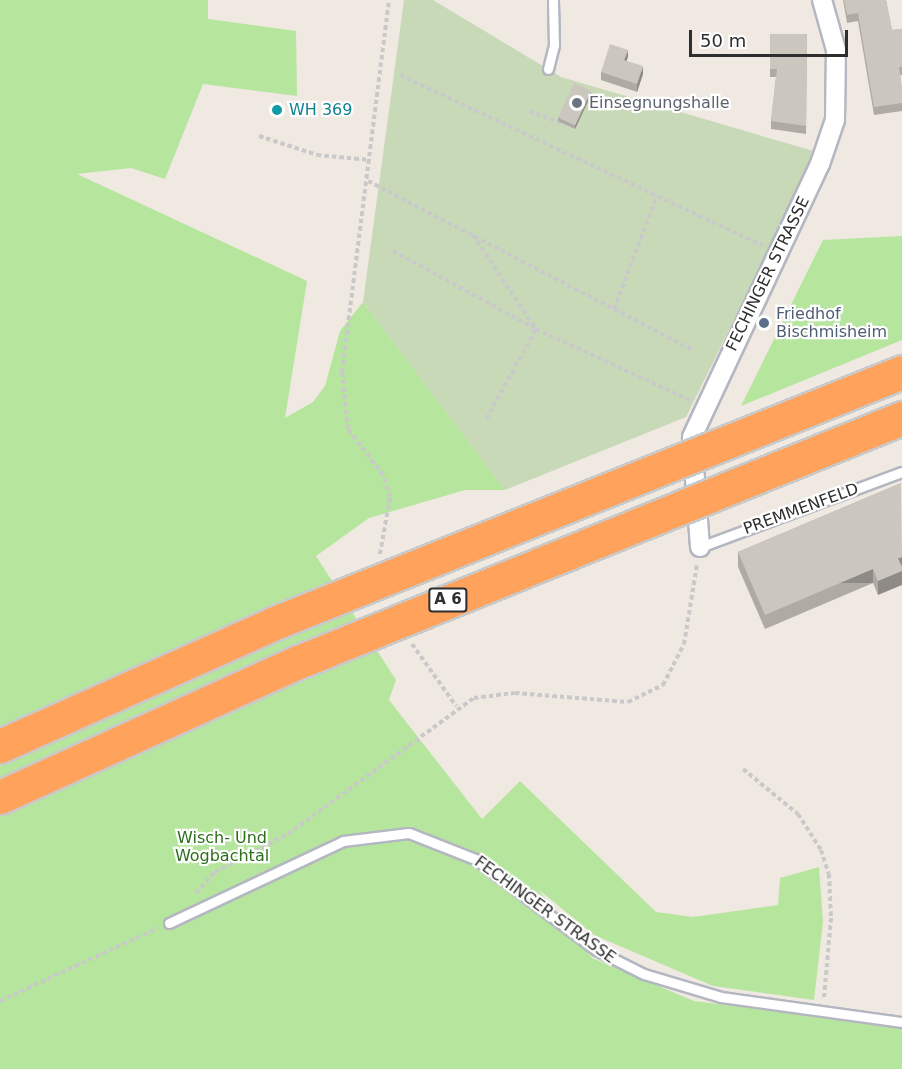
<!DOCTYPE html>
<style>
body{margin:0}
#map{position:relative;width:902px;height:1069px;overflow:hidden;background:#efe9e1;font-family:"DejaVu Sans",sans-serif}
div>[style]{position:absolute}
.green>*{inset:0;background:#b6e59e}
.cemetery>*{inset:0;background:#c8d9b8}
.path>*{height:4px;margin-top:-2px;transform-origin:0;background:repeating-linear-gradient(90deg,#c9c9c9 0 4.5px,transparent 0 7.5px)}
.roads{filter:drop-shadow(2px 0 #b4b7c1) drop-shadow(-2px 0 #b4b7c1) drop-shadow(0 2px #b4b7c1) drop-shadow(0 -2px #b4b7c1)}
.lane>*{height:9px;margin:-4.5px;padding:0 4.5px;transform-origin:4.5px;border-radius:4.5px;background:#fff}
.street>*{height:18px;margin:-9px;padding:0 9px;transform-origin:9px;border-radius:9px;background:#fff}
.bridges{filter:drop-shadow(2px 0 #c9c9c9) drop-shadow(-2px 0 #c9c9c9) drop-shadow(0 2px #c9c9c9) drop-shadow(0 -2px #c9c9c9)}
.highway-bridge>*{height:33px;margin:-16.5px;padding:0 16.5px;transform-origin:16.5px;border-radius:16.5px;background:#ffa35c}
.wall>*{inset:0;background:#afaba4}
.shaded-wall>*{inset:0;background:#8e8b86;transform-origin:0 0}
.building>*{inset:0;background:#cbc7bf;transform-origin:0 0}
.dots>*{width:16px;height:16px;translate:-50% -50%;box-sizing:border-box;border:3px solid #fff;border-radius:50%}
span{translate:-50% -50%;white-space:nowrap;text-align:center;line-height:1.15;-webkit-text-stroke:4.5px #fff;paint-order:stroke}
.shield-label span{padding:2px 4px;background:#fff;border:2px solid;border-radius:4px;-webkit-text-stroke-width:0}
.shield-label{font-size:15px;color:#2e2e2e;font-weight:700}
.worship-label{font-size:16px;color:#5b616d}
.left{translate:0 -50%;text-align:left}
.culture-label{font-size:16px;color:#0d838f}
.street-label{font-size:16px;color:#2e2e2e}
.service-label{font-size:16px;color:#4e5e75}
.park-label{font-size:16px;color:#2c6e1b}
.scale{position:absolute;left:689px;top:30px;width:159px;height:27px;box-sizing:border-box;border:3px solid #2e2e2e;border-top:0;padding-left:8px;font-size:18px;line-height:21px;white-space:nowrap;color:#2e2e2e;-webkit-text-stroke:4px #fff;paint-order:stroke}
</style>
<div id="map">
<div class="green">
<i style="clip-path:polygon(0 0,208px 0,208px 19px,296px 31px,297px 96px,203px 84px,165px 179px,131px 168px,77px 174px,307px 281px,285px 418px,313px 402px,325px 386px,340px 331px,363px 302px,505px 490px,465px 490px,369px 518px,316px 556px,396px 680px,389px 700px,482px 819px,520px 781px,656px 912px,693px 917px,778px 905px,780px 878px,819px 867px,823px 922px,814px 1000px,713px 986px,594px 935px,538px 889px,592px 958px,694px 1001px,902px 1027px,902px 1069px,0 1069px)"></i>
<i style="clip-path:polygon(902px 236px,902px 340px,741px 406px,823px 240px)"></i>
</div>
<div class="cemetery">
<i style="clip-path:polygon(404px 0,433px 0,561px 77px,817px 152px,686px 417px,505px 490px,363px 302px)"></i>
</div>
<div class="path">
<i style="left:400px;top:75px;width:401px;rotate:25.2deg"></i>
<i style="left:529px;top:111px;width:40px;rotate:20.2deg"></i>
<i style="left:259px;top:136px;width:61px;rotate:18.1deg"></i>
<i style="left:317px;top:155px;width:53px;rotate:5.4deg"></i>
<i style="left:368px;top:181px;width:368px;rotate:27.5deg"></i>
<i style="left:473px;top:235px;width:112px;rotate:56.3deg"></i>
<i style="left:393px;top:251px;width:163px;rotate:28.6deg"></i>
<i style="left:536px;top:329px;width:170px;rotate:24.8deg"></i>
<i style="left:614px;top:309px;width:121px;rotate:-69.2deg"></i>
<i style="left:486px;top:419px;width:103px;rotate:-60.9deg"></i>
<i style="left:380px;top:554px;width:58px;rotate:-80deg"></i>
<i style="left:390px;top:497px;width:23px;rotate:-108deg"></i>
<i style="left:383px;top:475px;width:58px;rotate:-127.3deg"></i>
<i style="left:348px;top:429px;width:57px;rotate:-96deg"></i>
<i style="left:342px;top:372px;width:375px;rotate:-82.8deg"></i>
<i style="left:412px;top:644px;width:76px;rotate:54.6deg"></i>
<i style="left:743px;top:769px;width:71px;rotate:39.3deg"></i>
<i style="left:798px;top:814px;width:43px;rotate:57.4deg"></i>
<i style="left:821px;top:850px;width:25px;rotate:72deg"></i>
<i style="left:829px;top:874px;width:44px;rotate:87.4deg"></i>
<i style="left:831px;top:918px;width:80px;rotate:95deg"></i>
<i style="left:196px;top:893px;width:28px;rotate:-48deg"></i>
<i style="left:215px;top:872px;width:82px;rotate:-27.5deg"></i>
<i style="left:288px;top:834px;width:230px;rotate:-36.2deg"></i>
<i style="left:474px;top:698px;width:41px;rotate:-7deg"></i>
<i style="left:515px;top:693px;width:113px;rotate:4.6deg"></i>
<i style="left:628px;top:702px;width:39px;rotate:-26deg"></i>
<i style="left:663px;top:685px;width:46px;rotate:-62.9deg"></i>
<i style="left:684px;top:644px;width:80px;rotate:-80.7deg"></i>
<i style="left:0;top:1001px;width:174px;rotate:-24.8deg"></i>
</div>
<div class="roads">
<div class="lane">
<i style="left:548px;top:69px;width:25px;rotate:-76deg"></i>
<i style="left:554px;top:45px;width:45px;rotate:-91.3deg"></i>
<i style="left:700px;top:547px;width:215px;rotate:-20.4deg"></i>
<i style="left:169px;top:923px;width:192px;rotate:-25.2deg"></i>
<i style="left:343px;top:841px;width:66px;rotate:-6.9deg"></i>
<i style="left:409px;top:833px;width:71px;rotate:21.5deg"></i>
<i style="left:475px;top:859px;width:151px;rotate:36.9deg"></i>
<i style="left:596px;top:950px;width:54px;rotate:26.6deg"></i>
<i style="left:644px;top:974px;width:80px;rotate:16.6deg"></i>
<i style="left:721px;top:997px;width:183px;rotate:7.9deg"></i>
</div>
<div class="street">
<i style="left:700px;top:547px;width:110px;rotate:-94.2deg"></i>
<i style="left:692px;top:437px;width:302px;rotate:-64.9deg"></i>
<i style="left:820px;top:164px;width:46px;rotate:-71.2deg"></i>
<i style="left:835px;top:120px;width:70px;rotate:-89.2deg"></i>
<i style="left:836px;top:50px;width:52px;rotate:-105.6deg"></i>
</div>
</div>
<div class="bridges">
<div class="highway-bridge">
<i style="left:0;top:746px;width:303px;rotate:-24.1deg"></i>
<i style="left:277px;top:622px;width:673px;rotate:-21.8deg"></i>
<i style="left:0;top:797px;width:325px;rotate:-24.4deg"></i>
<i style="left:296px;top:663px;width:654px;rotate:-22.01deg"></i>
</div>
</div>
<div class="wall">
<i style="clip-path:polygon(843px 0,886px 0,892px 30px,902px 29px,902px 75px,900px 75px,902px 90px,902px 111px,874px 115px,858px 21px,847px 23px)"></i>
<i style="clip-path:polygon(770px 34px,807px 34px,806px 134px,771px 129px,771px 121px,776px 77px,770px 77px)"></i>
<i style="clip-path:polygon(628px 57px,626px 61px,643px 74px,637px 92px,601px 80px,601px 72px)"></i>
<i style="clip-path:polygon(591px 95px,575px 129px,558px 121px,558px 117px)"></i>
<i style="clip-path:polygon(901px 483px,878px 595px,873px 583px,765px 629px,738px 567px,738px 552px)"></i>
</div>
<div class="shaded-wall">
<i style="clip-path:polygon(628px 50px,628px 57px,624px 68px,624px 60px)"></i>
<i style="clip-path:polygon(643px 66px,643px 74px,637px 92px,637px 84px)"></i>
<i style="clip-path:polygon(591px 91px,591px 95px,575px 129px,575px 125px)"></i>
<i style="clip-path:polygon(902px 557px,902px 585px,878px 595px,878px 581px,898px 558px)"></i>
<i style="left:873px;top:569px;width:14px;height:117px;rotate:90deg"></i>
</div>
<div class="building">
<i style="clip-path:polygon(844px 0,886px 0,892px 30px,902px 29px,902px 67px,899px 67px,902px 90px,902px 103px,874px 107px,858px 13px,847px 15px)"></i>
<i style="clip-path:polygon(770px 34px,807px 34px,806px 126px,771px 121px,777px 69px,770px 69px)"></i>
<i style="clip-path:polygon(610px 44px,628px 50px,624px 60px,643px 66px,637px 84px,601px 72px)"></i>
<i style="left:574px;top:83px;width:19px;height:38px;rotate:25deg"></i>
<i style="clip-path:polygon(901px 483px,902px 557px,898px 558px,902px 567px,902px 571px,878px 581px,873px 569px,765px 615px,738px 552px)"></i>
</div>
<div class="dots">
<i style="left:577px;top:103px;background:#6b7280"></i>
<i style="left:277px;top:110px;background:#0f9aa8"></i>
<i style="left:764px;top:323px;background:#5c6f8a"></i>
</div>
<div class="shield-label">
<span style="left:448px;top:600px">A 6</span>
</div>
<div class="worship-label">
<span class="left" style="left:589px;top:103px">Einsegnungshalle</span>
</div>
<div class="culture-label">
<span class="left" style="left:289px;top:110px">WH 369</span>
</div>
<div class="street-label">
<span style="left:768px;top:274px;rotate:-64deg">FECHINGER STRASSE</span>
<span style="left:801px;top:509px;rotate:-20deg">PREMMENFELD</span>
<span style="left:545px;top:910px;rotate:36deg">FECHINGER STRASSE</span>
</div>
<div class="service-label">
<span class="left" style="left:776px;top:323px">Friedhof<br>Bischmisheim</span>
</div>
<div class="park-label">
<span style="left:222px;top:847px">Wisch- Und<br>Wogbachtal</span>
</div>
<div class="scale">50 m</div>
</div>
